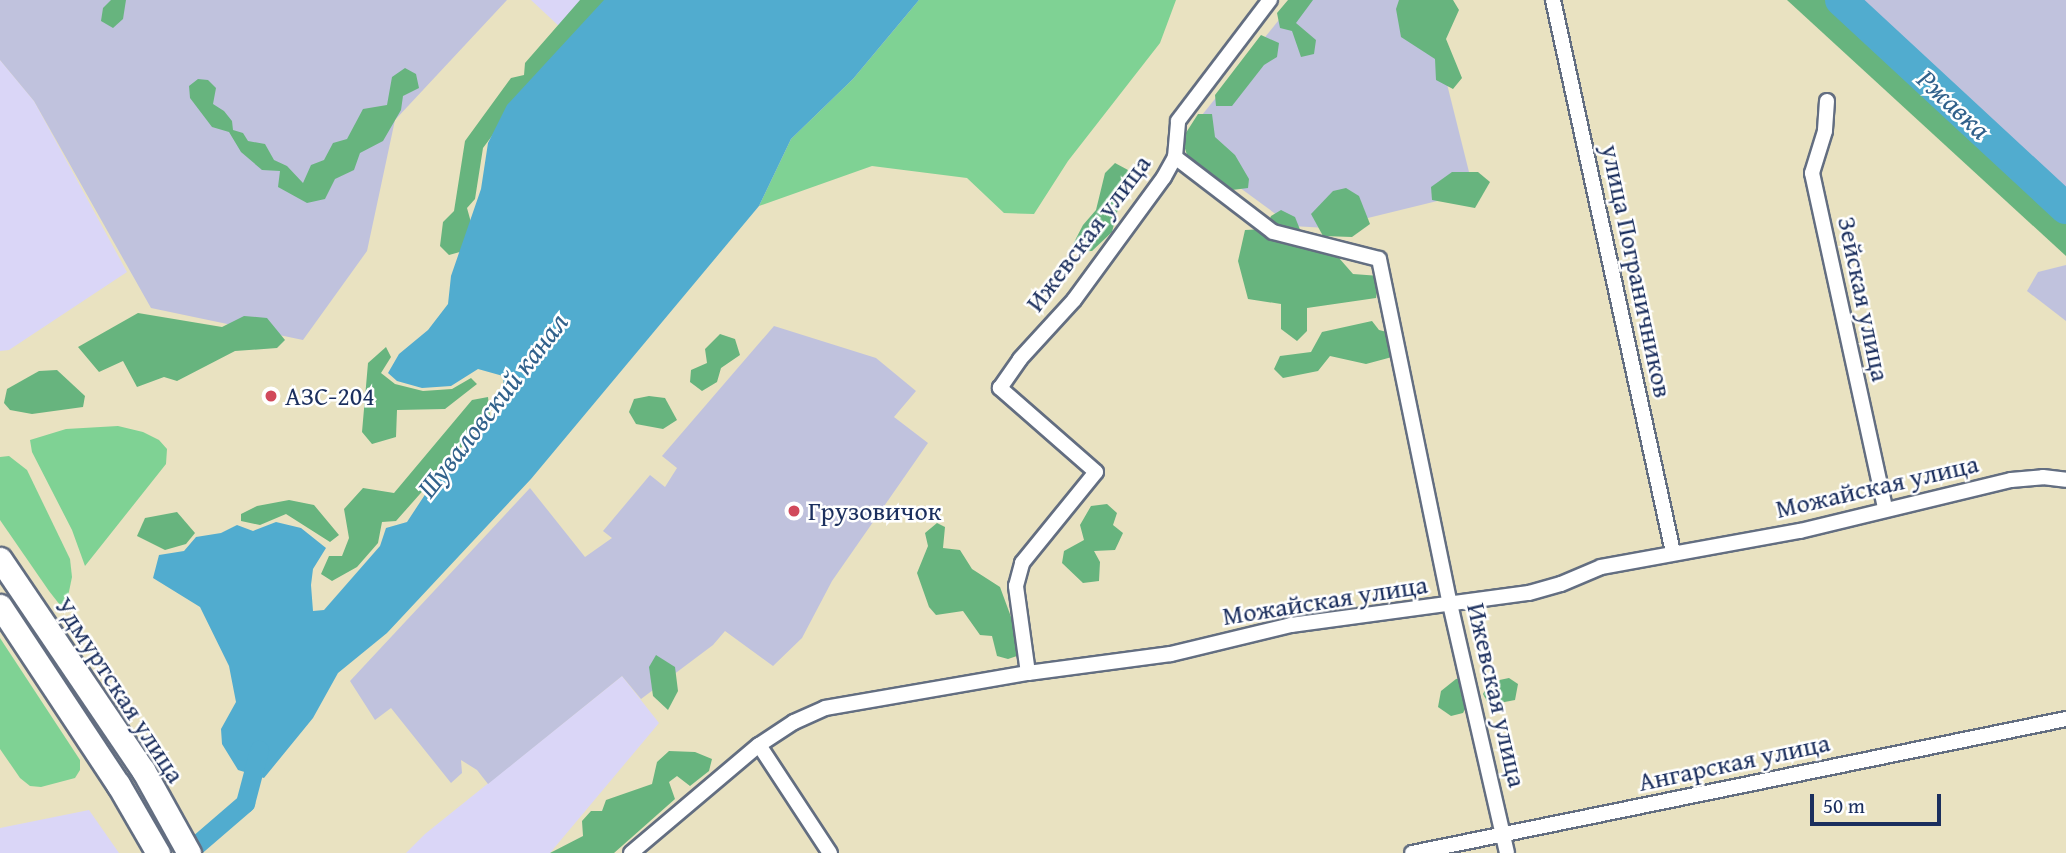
<!DOCTYPE html>
<meta charset="utf-8">
<style>
body{margin:0}
#map{position:relative;width:2066px;height:853px;overflow:hidden;background:#e9e2c1;font-family:"Gentium Book Plus",serif}
div>[style]{position:absolute}
.built>*{inset:0;background:#dad6f7}
.industrial>*{inset:0;background:#c0c2dd}
.green>*{inset:0;background:#7fd294}
.forest>*{inset:0;background:#67b47e}
.water>*{inset:0;background:#51accf}
.canal>*{height:19px;margin:-9.5px;padding:0 9.5px;transform-origin:9.5px;border-radius:9.5px;background:#51accf}
.river>*{height:32px;margin:-16px;padding:0 16px;transform-origin:16px;border-radius:16px;background:#51accf}
.roads{filter:drop-shadow(2px 0 #636e81) drop-shadow(-2px 0 #636e81) drop-shadow(0 2px #636e81) drop-shadow(0 -2px #636e81)}
.street>*{height:14px;margin:-7px;padding:0 7px;transform-origin:7px;border-radius:7px;background:#fff}
.primary>*{height:23px;margin:-11.5px;padding:0 11.5px;transform-origin:11.5px;border-radius:11.5px;background:#fff}
.dots>*{width:19px;height:19px;translate:-50% -50%;box-sizing:border-box;border:4px solid #fff;border-radius:50%}
span{translate:-50% -50%;white-space:nowrap;text-align:center;line-height:1.15;-webkit-text-stroke:5px #fff;paint-order:stroke}
.street-label{font-size:26px;color:#1b2f5e}
.poi-label{font-size:26px;color:#1b2f5e}
.left{translate:0 -50%;text-align:left}
.water-label{font-size:28px;color:#31618b;font-style:italic}
.scale{position:absolute;left:1810px;top:794px;width:131px;height:32px;box-sizing:border-box;border:4px solid #1b2f5e;border-top:0;padding-left:9px;font-size:21px;line-height:24px;white-space:nowrap;color:#1b2f5e;-webkit-text-stroke:5px #fff;paint-order:stroke}
</style>
<div id="map">
<div class="built">
<i style="clip-path:polygon(531px 0,584px 0,561px 28px)"></i>
<i style="clip-path:polygon(0 60px,34px 101px,127px 272px,9px 350px,0 351px)"></i>
<i style="clip-path:polygon(622px 676px,659px 723px,550px 853px,406px 853px,425px 834px)"></i>
<i style="clip-path:polygon(89px 810px,119px 853px,0 853px,0 828px)"></i>
</div>
<div class="industrial">
<i style="clip-path:polygon(0 0,507px 0,395px 120px,367px 251px,303px 340px,151px 308px,34px 101px,0 60px)"></i>
<i style="clip-path:polygon(1295px 0,1426px 0,1474px 192px,1327px 228px,1292px 226px,1191px 152px,1185px 136px)"></i>
<i style="clip-path:polygon(1799px 0,2066px 0,2066px 249px)"></i>
<i style="clip-path:polygon(2066px 265px,2066px 321px,2027px 291px,2038px 272px)"></i>
<i style="clip-path:polygon(774px 326px,876px 358px,916px 391px,894px 417px,928px 443px,832px 581px,802px 638px,773px 666px,725px 631px,713px 645px,641px 699px,622px 676px,488px 784px,477px 770px,461px 760px,462px 773px,451px 783px,391px 708px,375px 720px,350px 681px,530px 488px,585px 557px,612px 538px,603px 531px,650px 475px,665px 487px,677px 468px,662px 456px)"></i>
</div>
<div class="green">
<i style="clip-path:polygon(919px 0,1176px 0,1160px 43px,1068px 161px,1034px 214px,1004px 213px,967px 178px,872px 166px,759px 206px,791px 139px,853px 79px)"></i>
<i style="clip-path:polygon(118px 426px,143px 432px,159px 440px,167px 449px,166px 464px,85px 566px,72px 530px,32px 452px,30px 440px,66px 429px)"></i>
<i style="clip-path:polygon(9px 456px,27px 470px,70px 559px,72px 577px,66px 606px,60px 605px,49px 591px,0 520px,0 457px)"></i>
<i style="clip-path:polygon(0 638px,80px 760px,80px 770px,75px 778px,41px 787px,30px 786px,20px 778px,0 749px)"></i>
</div>
<div class="forest">
<i style="clip-path:polygon(111px 0,126px 0,123px 19px,113px 28px,101px 21px,103px 8px)"></i>
<i style="clip-path:polygon(580px 0,614px 0,529px 86px,483px 148px,475px 199px,467px 208px,472px 226px,467px 250px,449px 255px,440px 246px,443px 222px,454px 211px,465px 141px,511px 78px,524px 75px,525px 63px)"></i>
<i style="clip-path:polygon(1288px 0,1313px 0,1296px 23px,1316px 40px,1314px 54px,1301px 57px,1292px 31px,1280px 28px,1277px 13px)"></i>
<i style="clip-path:polygon(1399px 0,1453px 0,1459px 10px,1446px 39px,1462px 78px,1453px 89px,1436px 80px,1435px 59px,1401px 37px,1396px 9px)"></i>
<i style="clip-path:polygon(1787px 0,1841px 0,2004px 150px,2066px 217px,2066px 256px)"></i>
<i style="clip-path:polygon(1261px 35px,1279px 43px,1277px 57px,1264px 65px,1232px 106px,1216px 106px,1215px 95px)"></i>
<i style="clip-path:polygon(405px 68px,416px 74px,419px 88px,403px 96px,401px 110px,383px 141px,360px 153px,354px 170px,335px 179px,325px 199px,307px 203px,278px 187px,280px 171px,262px 170px,241px 152px,229px 132px,212px 127px,190px 98px,189px 86px,198px 79px,208px 80px,216px 88px,213px 104px,224px 111px,232px 121px,233px 130px,243px 133px,248px 141px,265px 144px,274px 160px,287px 166px,303px 183px,311px 165px,324px 160px,333px 143px,347px 139px,363px 109px,387px 105px,392px 77px)"></i>
<i style="clip-path:polygon(1198px 114px,1212px 114px,1215px 137px,1235px 155px,1249px 179px,1248px 188px,1232px 190px,1187px 155px,1182px 139px)"></i>
<i style="clip-path:polygon(1115px 163px,1128px 170px,1112px 232px,1092px 251px,1069px 252px,1083px 225px,1096px 210px,1105px 173px)"></i>
<i style="clip-path:polygon(1452px 172px,1478px 172px,1490px 182px,1475px 208px,1432px 200px,1431px 187px)"></i>
<i style="clip-path:polygon(1346px 188px,1359px 196px,1370px 224px,1352px 237px,1323px 236px,1311px 214px,1333px 191px)"></i>
<i style="clip-path:polygon(1281px 210px,1295px 217px,1305px 242px,1332px 250px,1353px 274px,1380px 276px,1376px 298px,1307px 308px,1307px 331px,1297px 341px,1281px 329px,1281px 304px,1248px 299px,1238px 261px,1245px 230px,1265px 229px,1271px 216px)"></i>
<i style="clip-path:polygon(138px 313px,222px 327px,244px 316px,267px 318px,285px 340px,277px 348px,235px 351px,177px 381px,164px 377px,137px 387px,123px 361px,99px 372px,78px 347px)"></i>
<i style="clip-path:polygon(1372px 321px,1379px 330px,1391px 333px,1392px 357px,1366px 364px,1330px 356px,1318px 371px,1283px 378px,1274px 369px,1280px 356px,1311px 352px,1322px 332px)"></i>
<i style="clip-path:polygon(720px 334px,735px 339px,740px 355px,721px 368px,717px 382px,702px 391px,690px 382px,691px 370px,707px 363px,705px 349px)"></i>
<i style="clip-path:polygon(386px 347px,391px 357px,381px 373px,395px 384px,423px 391px,452px 389px,471px 378px,477px 384px,445px 409px,397px 410px,396px 437px,372px 444px,362px 432px,368px 363px)"></i>
<i style="clip-path:polygon(57px 370px,85px 396px,83px 407px,32px 414px,10px 410px,4px 403px,7px 389px,39px 371px)"></i>
<i style="clip-path:polygon(649px 396px,665px 398px,677px 420px,663px 429px,636px 424px,629px 412px,634px 399px)"></i>
<i style="clip-path:polygon(488px 397px,490px 415px,396px 521px,382px 522px,378px 543px,357px 567px,332px 581px,321px 574px,329px 556px,342px 556px,349px 538px,344px 509px,363px 488px,394px 493px,472px 400px)"></i>
<i style="clip-path:polygon(289px 500px,314px 505px,339px 535px,330px 542px,286px 514px,260px 525px,241px 521px,241px 514px,257px 506px)"></i>
<i style="clip-path:polygon(1107px 504px,1117px 513px,1113px 525px,1123px 533px,1115px 550px,1094px 551px,1100px 562px,1099px 581px,1083px 583px,1062px 563px,1064px 551px,1084px 540px,1080px 525px,1091px 506px)"></i>
<i style="clip-path:polygon(177px 512px,195px 533px,186px 544px,165px 550px,137px 536px,145px 518px)"></i>
<i style="clip-path:polygon(937px 523px,945px 527px,943px 548px,960px 550px,972px 569px,1000px 587px,1018px 636px,1017px 656px,1008px 659px,997px 656px,992px 636px,980px 635px,963px 611px,936px 615px,929px 607px,917px 573px,928px 546px,925px 533px)"></i>
<i style="clip-path:polygon(656px 655px,675px 667px,678px 691px,668px 710px,653px 696px,649px 667px)"></i>
<i style="clip-path:polygon(1470px 677px,1475px 691px,1463px 713px,1451px 716px,1438px 707px,1441px 691px,1456px 679px)"></i>
<i style="clip-path:polygon(1509px 678px,1518px 684px,1515px 700px,1489px 705px,1483px 694px,1490px 682px)"></i>
<i style="clip-path:polygon(669px 751px,695px 752px,712px 759px,709px 771px,690px 786px,677px 776px,669px 782px,675px 799px,614px 853px,550px 853px,583px 836px,582px 821px,591px 811px,602px 811px,606px 800px,652px 784px,657px 762px)"></i>
</div>
<div class="water">
<i style="clip-path:polygon(604px 0,919px 0,853px 79px,791px 139px,759px 206px,531px 479px,387px 633px,338px 673px,313px 718px,264px 778px,238px 770px,222px 744px,221px 729px,236px 702px,229px 666px,200px 607px,153px 578px,159px 555px,184px 551px,196px 537px,221px 533px,237px 525px,253px 531px,276px 522px,301px 528px,326px 548px,313px 569px,311px 585px,313px 611px,324px 610px,380px 546px,386px 528px,407px 522px,434px 481px,495px 413px,504px 390px,503px 376px,478px 369px,451px 386px,422px 388px,397px 381px,388px 373px,399px 354px,428px 330px,448px 304px,451px 276px,481px 189px,488px 143px,507px 105px)"></i>
</div>
<div class="canal">
<i style="left:187px;top:853px;width:77px;rotate:-40.8deg"></i>
<i style="left:245px;top:803px;width:55px;rotate:-75.2deg"></i>
</div>
<div class="river">
<i style="left:1841px;top:0;width:306px;rotate:42.8deg"></i>
</div>
<div class="roads">
<div class="street">
<i style="left:1553px;top:0;width:565px;rotate:77.74deg"></i>
<i style="left:1827px;top:101px;width:30px;rotate:94deg"></i>
<i style="left:1825px;top:131px;width:44px;rotate:107.2deg"></i>
<i style="left:1812px;top:173px;width:344px;rotate:77.7deg"></i>
<i style="left:1175px;top:157px;width:123px;rotate:37.4deg"></i>
<i style="left:1273px;top:232px;width:109px;rotate:14.3deg"></i>
<i style="left:1379px;top:259px;width:352px;rotate:78.4deg"></i>
<i style="left:1450px;top:604px;width:255px;rotate:77.1deg"></i>
<i style="left:1028px;top:673px;width:88px;rotate:-97.9deg"></i>
<i style="left:1016px;top:586px;width:24px;rotate:-75deg"></i>
<i style="left:1022px;top:563px;width:117px;rotate:-50.9deg"></i>
<i style="left:1096px;top:472px;width:128px;rotate:-138.8deg"></i>
<i style="left:1000px;top:388px;width:35px;rotate:-55deg"></i>
<i style="left:1020px;top:359px;width:80px;rotate:-47.5deg"></i>
<i style="left:1074px;top:300px;width:152px;rotate:-53.8deg"></i>
<i style="left:1164px;top:177px;width:23px;rotate:-61deg"></i>
<i style="left:1175px;top:157px;width:36px;rotate:-85deg"></i>
<i style="left:1178px;top:121px;width:152px;rotate:-52.8deg"></i>
<i style="left:759px;top:745px;width:129px;rotate:56.7deg"></i>
<i style="left:631px;top:853px;width:167px;rotate:-40.2deg"></i>
<i style="left:759px;top:745px;width:42px;rotate:-33.3deg"></i>
<i style="left:794px;top:722px;width:34px;rotate:-24deg"></i>
<i style="left:825px;top:708px;width:206px;rotate:-9.8deg"></i>
<i style="left:1028px;top:673px;width:144px;rotate:-7.6deg"></i>
<i style="left:1171px;top:654px;width:123px;rotate:-13.6deg"></i>
<i style="left:1291px;top:625px;width:240px;rotate:-7.7deg"></i>
<i style="left:1529px;top:593px;width:33px;rotate:-16deg"></i>
<i style="left:1561px;top:584px;width:43px;rotate:-23deg"></i>
<i style="left:1601px;top:567px;width:202px;rotate:-10.3deg"></i>
<i style="left:1800px;top:531px;width:217px;rotate:-13.6deg"></i>
<i style="left:2011px;top:480px;width:32px;rotate:-5deg"></i>
<i style="left:2043px;top:477px;width:23px;rotate:7deg"></i>
<i style="left:1412px;top:853px;width:668px;rotate:-11.58deg"></i>
</div>
<div class="primary">
<i style="left:0;top:559px;width:255px;rotate:55.9deg"></i>
<i style="left:143px;top:770px;width:95px;rotate:61deg"></i>
<i style="left:0;top:606px;width:214px;rotate:56.5deg"></i>
<i style="left:118px;top:784px;width:80px;rotate:59.9deg"></i>
</div>
</div>
<div class="dots">
<i style="left:271px;top:396px;background:#d1495b"></i>
<i style="left:794px;top:511px;background:#d1495b"></i>
</div>
<div class="street-label">
<span style="left:1088px;top:233px;rotate:-53deg">Ижевская улица</span>
<span style="left:1637px;top:271px;rotate:78deg">улица Пограничников</span>
<span style="left:1864px;top:299px;rotate:78deg">Зейская улица</span>
<span style="left:1877px;top:486px;rotate:-13deg">Можайская улица</span>
<span style="left:1325px;top:600px;rotate:-9deg">Можайская улица</span>
<span style="left:120px;top:690px;rotate:57deg">Удмуртская улица</span>
<span style="left:1497px;top:695px;rotate:77deg">Ижевская улица</span>
<span style="left:1734px;top:762px;rotate:-12deg">Ангарская улица</span>
</div>
<div class="poi-label">
<span class="left" style="left:285px;top:396px">АЗС-204</span>
<span class="left" style="left:808px;top:511px">Грузовичок</span>
</div>
<div class="water-label">
<span style="left:1954px;top:104px;rotate:43deg">Ржавка</span>
<span style="left:492px;top:405px;rotate:-52deg">Шуваловский канал</span>
</div>
<div class="scale">50 m</div>
</div>
